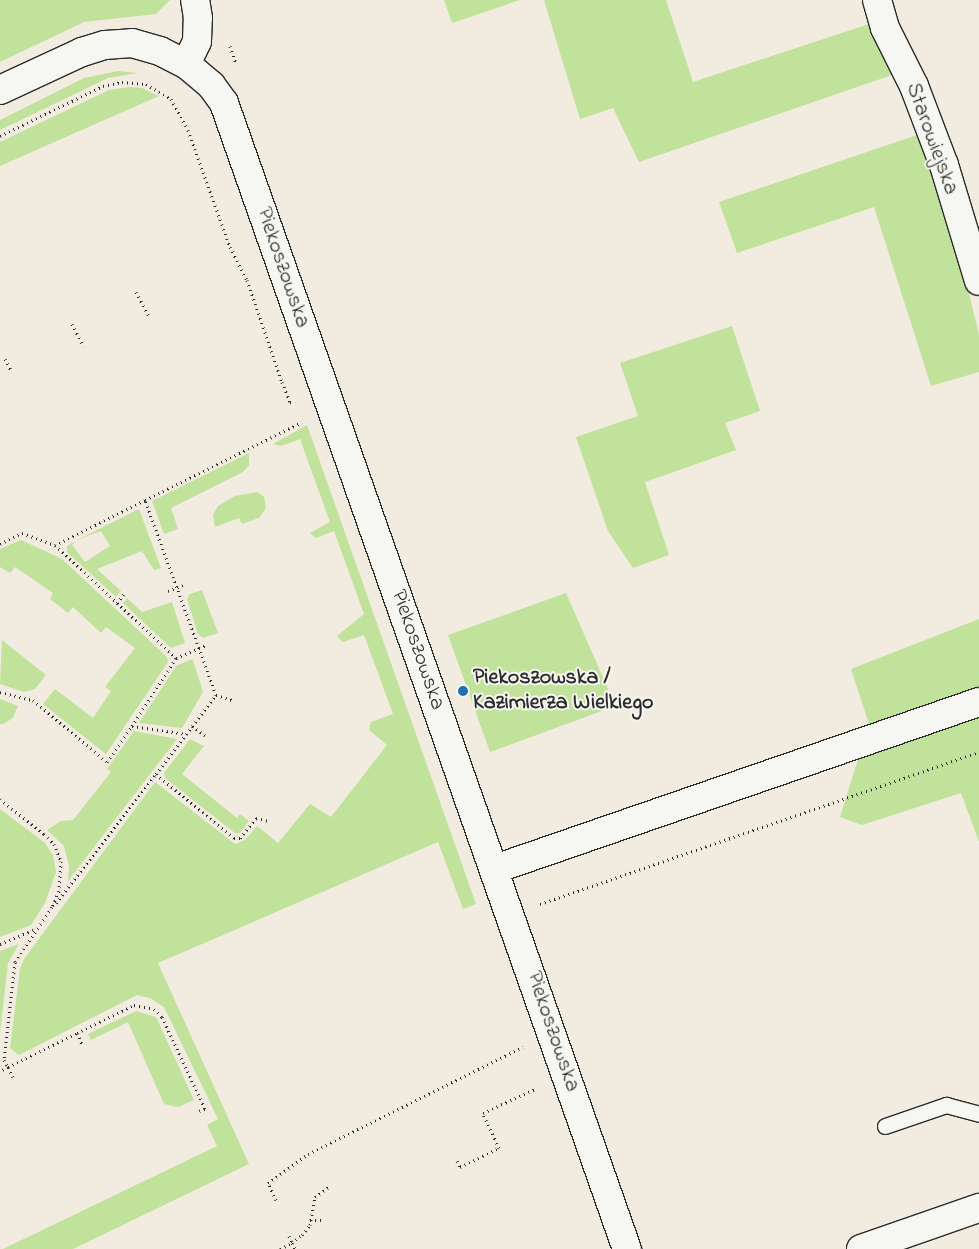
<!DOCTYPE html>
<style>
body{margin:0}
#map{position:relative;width:979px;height:1249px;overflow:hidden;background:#f2ebdf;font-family:"Indie Flower",sans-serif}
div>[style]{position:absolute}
.green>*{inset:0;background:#c1e29b}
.path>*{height:3px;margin-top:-1.5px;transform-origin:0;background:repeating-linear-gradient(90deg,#2b2b2b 0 1px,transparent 0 5px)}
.roads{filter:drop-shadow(1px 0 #2b2b2b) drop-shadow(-1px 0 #2b2b2b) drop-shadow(0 1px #2b2b2b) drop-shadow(0 -1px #2b2b2b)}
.service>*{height:15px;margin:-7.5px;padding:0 7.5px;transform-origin:7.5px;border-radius:7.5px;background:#f6f6f2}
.minor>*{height:28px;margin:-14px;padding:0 14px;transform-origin:14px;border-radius:14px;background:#f6f6f2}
.dots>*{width:14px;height:14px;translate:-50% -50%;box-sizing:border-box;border:2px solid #f6f6f2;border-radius:50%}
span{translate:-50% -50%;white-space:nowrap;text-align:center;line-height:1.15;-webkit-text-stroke:4px #f6f6f2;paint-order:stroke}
.street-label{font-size:22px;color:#2b2b2b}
.poi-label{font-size:22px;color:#2b2b2b;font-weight:700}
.left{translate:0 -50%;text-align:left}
</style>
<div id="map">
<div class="green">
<i style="clip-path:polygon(0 0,170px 0,156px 14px,84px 22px,0 62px)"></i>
<i style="clip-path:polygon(444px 0,520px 0,452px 23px)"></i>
<i style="clip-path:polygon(544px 0,666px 0,693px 82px,872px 23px,892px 75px,639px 162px,613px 108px,580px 119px)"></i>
<i style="clip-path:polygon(118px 71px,138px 73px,108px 78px,0 130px,0 120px,84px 78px)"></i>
<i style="clip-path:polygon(130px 87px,142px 88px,159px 96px,0 166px,0 142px,109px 90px)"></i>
<i style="clip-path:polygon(920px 134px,959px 252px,979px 335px,979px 372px,931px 386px,874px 207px,737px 253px,719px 202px)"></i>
<i style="clip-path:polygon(732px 326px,760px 411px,725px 423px,736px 450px,645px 482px,669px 555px,633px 568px,608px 531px,576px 437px,638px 416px,620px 363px)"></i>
<i style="clip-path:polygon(307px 425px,476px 904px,463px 909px,438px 842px,158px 963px,249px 1164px,73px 1249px,3px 1249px,217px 1146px,207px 1125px,218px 1119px,164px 1007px,150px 998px,137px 995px,19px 1055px,10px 1048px,20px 969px,24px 959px,155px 782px,235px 844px,245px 840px,257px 826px,278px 843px,310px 804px,331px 817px,387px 745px,369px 730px,371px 722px,393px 714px,364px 635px,343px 642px,337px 636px,364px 614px,334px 531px,316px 538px,310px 533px,330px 522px,300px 439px,281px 446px,273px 444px)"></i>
<i style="clip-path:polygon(249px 453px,249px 465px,243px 472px,171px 508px,178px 529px,164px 534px,152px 501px)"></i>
<i style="clip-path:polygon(257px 492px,264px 497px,266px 508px,259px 518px,242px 524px,239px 518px,215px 527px,213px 515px,218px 506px,235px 496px)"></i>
<i style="clip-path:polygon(139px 509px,161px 568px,154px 570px,142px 551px,97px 569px,121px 591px,116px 597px,67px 552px,67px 546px,76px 541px,72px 545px,85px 562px,110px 546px,101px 531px,77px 540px)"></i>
<i style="clip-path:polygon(21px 540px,62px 559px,167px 657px,168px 662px,106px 754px,43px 704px,55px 689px,93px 718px,111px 691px,105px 687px,135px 648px,106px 627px,101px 633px,73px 607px,68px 613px,50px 599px,53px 593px,15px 567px,10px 573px,0 567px,0 549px)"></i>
<i style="clip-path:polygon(202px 590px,218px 633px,203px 638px,198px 634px,187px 599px,190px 594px)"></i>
<i style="clip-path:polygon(566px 593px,608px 689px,606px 697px,610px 708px,490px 752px,448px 635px)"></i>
<i style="clip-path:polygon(127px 598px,142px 612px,172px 602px,185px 643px,171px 648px,123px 603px)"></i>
<i style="clip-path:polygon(979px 619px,979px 842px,961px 793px,862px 825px,840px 817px,869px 724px,851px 669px)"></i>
<i style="clip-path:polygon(2px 640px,46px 675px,35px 689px,24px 692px,0 684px)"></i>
<i style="clip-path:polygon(190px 660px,193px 660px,203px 692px,182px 728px,139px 723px,176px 666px)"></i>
<i style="clip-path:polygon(0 699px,18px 706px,13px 718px,3px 724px,0 724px)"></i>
<i style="clip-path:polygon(134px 731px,177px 739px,68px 881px,69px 866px,64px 846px,47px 830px,61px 821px,73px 820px,111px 772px,107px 769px)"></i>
<i style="clip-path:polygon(190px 739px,204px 746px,182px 774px,237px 818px,240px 814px,249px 821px,240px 833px,235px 833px,165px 778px,164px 773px)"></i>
<i style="clip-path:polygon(0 809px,45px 843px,53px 855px,56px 872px,45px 903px,31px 925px,0 937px)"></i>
<i style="clip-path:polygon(19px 944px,8px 963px,0 1033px,0 951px)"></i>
<i style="clip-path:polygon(136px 1011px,156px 1017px,194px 1100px,178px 1107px,164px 1104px,128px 1022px,91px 1040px,88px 1034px)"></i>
</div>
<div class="path">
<i style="left:230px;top:46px;width:18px;rotate:71deg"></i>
<i style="left:0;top:136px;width:114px;rotate:-25.9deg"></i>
<i style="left:103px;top:86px;width:19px;rotate:-12deg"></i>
<i style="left:122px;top:82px;width:24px;rotate:5deg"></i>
<i style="left:146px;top:84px;width:29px;rotate:31deg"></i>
<i style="left:171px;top:99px;width:35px;rotate:61deg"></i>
<i style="left:188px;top:130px;width:124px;rotate:70.3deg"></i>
<i style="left:230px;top:247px;width:37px;rotate:63deg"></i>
<i style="left:247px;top:280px;width:108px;rotate:71.1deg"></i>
<i style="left:282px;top:382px;width:22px;rotate:68deg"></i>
<i style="left:290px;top:402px;width:5px;rotate:11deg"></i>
<i style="left:136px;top:292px;width:26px;rotate:62deg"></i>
<i style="left:72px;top:324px;width:25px;rotate:63deg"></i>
<i style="left:5px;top:359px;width:15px;rotate:62deg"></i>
<i style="left:145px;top:500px;width:101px;rotate:153.4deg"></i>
<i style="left:55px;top:545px;width:166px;rotate:43deg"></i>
<i style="left:176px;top:658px;width:81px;rotate:122.9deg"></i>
<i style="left:132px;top:726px;width:55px;rotate:8.4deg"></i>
<i style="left:0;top:544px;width:25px;rotate:-27deg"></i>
<i style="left:22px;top:533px;width:35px;rotate:20deg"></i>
<i style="left:168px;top:591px;width:19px;rotate:-21deg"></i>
<i style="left:117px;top:603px;width:11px;rotate:-52deg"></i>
<i style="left:176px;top:658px;width:34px;rotate:-23deg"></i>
<i style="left:0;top:692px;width:34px;rotate:14deg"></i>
<i style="left:33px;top:700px;width:97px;rotate:40deg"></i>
<i style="left:107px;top:762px;width:44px;rotate:-55.2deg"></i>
<i style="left:216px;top:695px;width:17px;rotate:17deg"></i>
<i style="left:192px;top:726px;width:16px;rotate:35deg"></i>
<i style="left:156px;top:774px;width:99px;rotate:-52.8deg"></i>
<i style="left:216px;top:695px;width:208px;rotate:-110deg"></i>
<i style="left:145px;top:500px;width:175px;rotate:-26.4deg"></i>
<i style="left:0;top:799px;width:56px;rotate:38.5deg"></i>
<i style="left:44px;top:834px;width:14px;rotate:45deg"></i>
<i style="left:54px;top:844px;width:18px;rotate:68deg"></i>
<i style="left:61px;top:861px;width:30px;rotate:94deg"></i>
<i style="left:59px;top:891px;width:17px;rotate:114deg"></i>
<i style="left:52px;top:907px;width:66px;rotate:123.9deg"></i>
<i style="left:15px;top:962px;width:99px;rotate:96.4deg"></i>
<i style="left:4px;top:1060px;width:8px;rotate:60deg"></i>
<i style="left:8px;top:1067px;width:9px;rotate:153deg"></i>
<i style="left:56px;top:903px;width:163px;rotate:-52.2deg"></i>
<i style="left:156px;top:774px;width:101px;rotate:39.4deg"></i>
<i style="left:234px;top:838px;width:6px"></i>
<i style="left:240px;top:838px;width:26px;rotate:-51deg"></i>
<i style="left:256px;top:818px;width:13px;rotate:13deg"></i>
<i style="left:540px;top:904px;width:465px;rotate:-19.1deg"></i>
<i style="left:0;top:944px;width:39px;rotate:-23deg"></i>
<i style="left:77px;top:1033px;width:64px;rotate:-26.2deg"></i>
<i style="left:134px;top:1005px;width:20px;rotate:11deg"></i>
<i style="left:154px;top:1009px;width:11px;rotate:45deg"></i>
<i style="left:162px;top:1017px;width:102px;rotate:64.9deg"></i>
<i style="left:205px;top:1109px;width:6px;rotate:162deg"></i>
<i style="left:13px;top:1077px;width:11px;rotate:-117deg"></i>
<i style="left:8px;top:1067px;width:77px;rotate:-26.2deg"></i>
<i style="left:77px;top:1033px;width:12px;rotate:66deg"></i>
<i style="left:457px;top:1161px;width:7px;rotate:63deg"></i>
<i style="left:460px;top:1167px;width:43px;rotate:-26deg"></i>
<i style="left:499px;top:1148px;width:38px;rotate:-115deg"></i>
<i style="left:483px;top:1113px;width:60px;rotate:-24.8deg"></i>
<i style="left:276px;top:1200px;width:19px;rotate:-115deg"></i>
<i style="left:268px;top:1183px;width:49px;rotate:-35.9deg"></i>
<i style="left:308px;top:1154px;width:240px;rotate:-26.5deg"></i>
<i style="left:310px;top:1220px;width:15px"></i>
<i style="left:289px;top:1236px;width:8px;rotate:67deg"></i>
<i style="left:292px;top:1243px;width:13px;rotate:-39deg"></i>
<i style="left:302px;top:1235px;width:13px;rotate:-51deg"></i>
<i style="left:310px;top:1225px;width:28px;rotate:-80deg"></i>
<i style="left:315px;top:1197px;width:19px;rotate:-36deg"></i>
<i style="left:280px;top:1249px;width:13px;rotate:-27deg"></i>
<i style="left:292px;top:1243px;width:7px;rotate:63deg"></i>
</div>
<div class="roads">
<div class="service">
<i style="left:885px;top:1126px;width:65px;rotate:-19deg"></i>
<i style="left:946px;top:1105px;width:34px;rotate:15deg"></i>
</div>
<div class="minor">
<i style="left:877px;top:0;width:29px;rotate:74deg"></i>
<i style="left:885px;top:28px;width:65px;rotate:63.4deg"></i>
<i style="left:914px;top:86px;width:85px;rotate:69.2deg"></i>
<i style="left:944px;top:165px;width:121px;rotate:73.2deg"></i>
<i style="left:186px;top:64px;width:25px;rotate:-64deg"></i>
<i style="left:197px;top:41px;width:23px;rotate:-88deg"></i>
<i style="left:198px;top:18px;width:18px;rotate:-99deg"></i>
<i style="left:0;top:90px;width:90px;rotate:-24.9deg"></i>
<i style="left:82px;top:52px;width:24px;rotate:-17deg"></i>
<i style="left:105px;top:45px;width:27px;rotate:-4deg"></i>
<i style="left:132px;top:43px;width:29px;rotate:16deg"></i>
<i style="left:160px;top:51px;width:29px;rotate:27deg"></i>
<i style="left:186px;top:64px;width:33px;rotate:40deg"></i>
<i style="left:211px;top:85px;width:22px;rotate:54deg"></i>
<i style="left:224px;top:103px;width:1215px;rotate:70.63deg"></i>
<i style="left:495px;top:869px;width:512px;rotate:-19.04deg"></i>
<i style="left:861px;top:1249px;width:125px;rotate:-19.2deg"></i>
</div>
</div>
<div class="dots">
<i style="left:463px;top:691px;background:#1f6fb2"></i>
</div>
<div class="street-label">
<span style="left:931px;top:139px;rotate:70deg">Starowiejska</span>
<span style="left:282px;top:268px;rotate:71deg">Piekoszowska</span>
<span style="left:417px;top:650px;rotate:71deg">Piekoszowska</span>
<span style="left:552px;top:1032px;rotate:71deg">Piekoszowska</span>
</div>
<div class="poi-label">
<span class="left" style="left:473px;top:691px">Piekoszowska /<br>Kazimierza Wielkiego</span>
</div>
</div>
